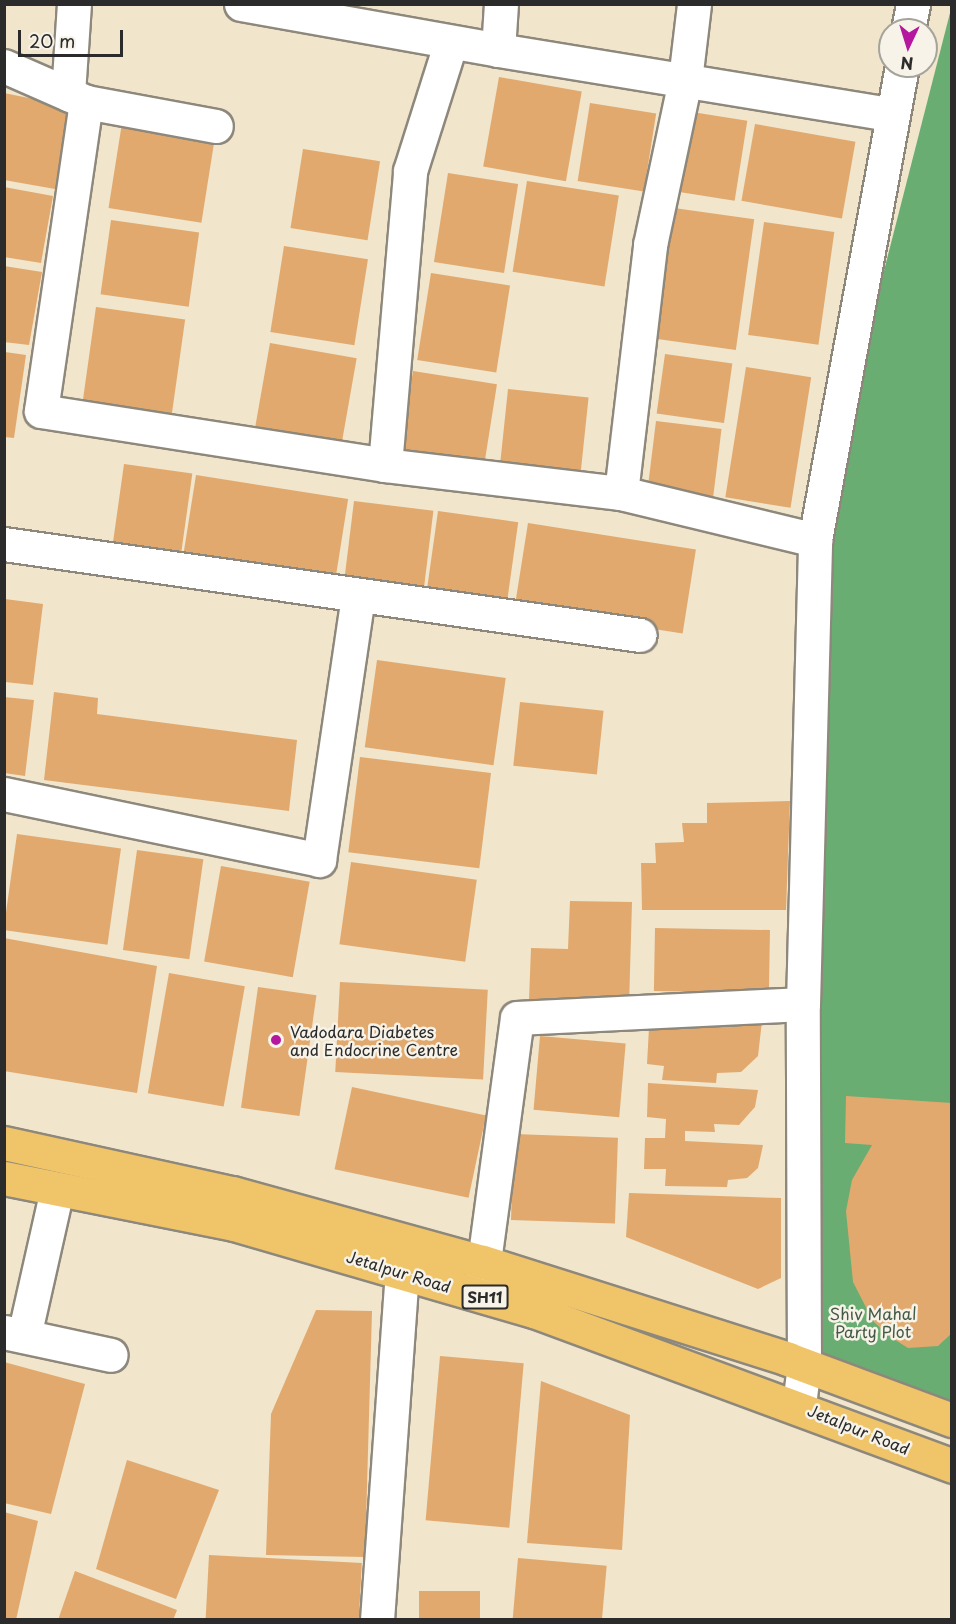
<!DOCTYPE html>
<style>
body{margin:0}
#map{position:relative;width:956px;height:1624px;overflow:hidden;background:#f1e5cc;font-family:"Playpen Sans",sans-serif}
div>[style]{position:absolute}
.forest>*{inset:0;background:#69ad72}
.building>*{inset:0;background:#e1a96d;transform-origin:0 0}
.roads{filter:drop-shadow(2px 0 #8e887c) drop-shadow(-2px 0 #8e887c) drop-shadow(0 2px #8e887c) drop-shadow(0 -2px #8e887c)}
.street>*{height:33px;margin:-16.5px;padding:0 16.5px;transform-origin:16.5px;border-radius:16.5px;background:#fff}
.primary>*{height:33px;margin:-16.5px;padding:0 16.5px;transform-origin:16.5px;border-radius:16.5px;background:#f0c469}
.dots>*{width:16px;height:16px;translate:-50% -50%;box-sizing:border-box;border:3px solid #f7f3e8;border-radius:50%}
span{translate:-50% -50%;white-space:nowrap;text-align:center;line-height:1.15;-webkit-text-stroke:5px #f7f3e8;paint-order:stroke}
.shield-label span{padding:2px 4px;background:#f7f3e8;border:2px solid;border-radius:4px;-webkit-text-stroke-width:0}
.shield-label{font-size:15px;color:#2b2b2b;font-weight:700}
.poi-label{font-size:16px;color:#2b2b2b}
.left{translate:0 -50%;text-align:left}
.street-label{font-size:16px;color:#2b2b2b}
.park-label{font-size:16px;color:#455a46}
.frame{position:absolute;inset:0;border:6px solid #2b2b2b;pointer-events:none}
.north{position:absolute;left:878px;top:18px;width:60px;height:60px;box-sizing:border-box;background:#f7f3e8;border:2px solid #a5a39c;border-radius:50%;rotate:184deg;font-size:16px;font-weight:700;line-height:24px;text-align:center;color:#2b2b2b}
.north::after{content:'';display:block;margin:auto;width:21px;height:27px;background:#b5179e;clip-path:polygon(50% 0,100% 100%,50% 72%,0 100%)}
.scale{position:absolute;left:18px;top:30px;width:105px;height:27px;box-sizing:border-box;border:3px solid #2b2b2b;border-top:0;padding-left:8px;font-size:18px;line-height:21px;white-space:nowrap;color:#2b2b2b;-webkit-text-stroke:4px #f7f3e8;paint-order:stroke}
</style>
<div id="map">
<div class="forest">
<i style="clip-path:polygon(951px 9px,951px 1434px,794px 1377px,815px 540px)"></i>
</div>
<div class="building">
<i style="left:499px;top:77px;width:84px;height:91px;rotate:10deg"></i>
<i style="clip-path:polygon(4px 93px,68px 106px,55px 189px,4px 180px)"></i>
<i style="left:590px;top:103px;width:67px;height:79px;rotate:9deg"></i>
<i style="left:692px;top:112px;width:56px;height:81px;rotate:9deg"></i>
<i style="left:122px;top:123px;width:94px;height:86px;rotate:9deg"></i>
<i style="left:755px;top:124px;width:102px;height:78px;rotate:10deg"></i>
<i style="left:303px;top:149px;width:78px;height:80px;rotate:9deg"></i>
<i style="left:448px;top:173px;width:71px;height:90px;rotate:9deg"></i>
<i style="left:527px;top:181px;width:93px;height:92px;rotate:9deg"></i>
<i style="clip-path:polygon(4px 187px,53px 196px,41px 263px,4px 257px)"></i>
<i style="left:674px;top:208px;width:81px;height:132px;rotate:8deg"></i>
<i style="left:111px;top:220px;width:89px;height:75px;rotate:8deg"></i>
<i style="left:764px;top:222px;width:71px;height:114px;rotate:8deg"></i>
<i style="left:284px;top:246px;width:85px;height:87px;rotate:9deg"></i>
<i style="clip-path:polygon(4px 266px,42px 272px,29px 345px,4px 342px)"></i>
<i style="left:431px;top:273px;width:80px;height:88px;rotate:9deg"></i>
<i style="left:96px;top:307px;width:90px;height:96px;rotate:8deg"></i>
<i style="left:270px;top:343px;width:88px;height:89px;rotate:10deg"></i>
<i style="clip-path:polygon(5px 352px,26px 355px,14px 438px,5px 437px)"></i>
<i style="left:665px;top:354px;width:68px;height:60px;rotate:8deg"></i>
<i style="left:746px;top:367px;width:66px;height:132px;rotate:9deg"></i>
<i style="left:413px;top:371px;width:85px;height:83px;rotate:9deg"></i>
<i style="left:508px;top:389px;width:81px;height:81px;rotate:6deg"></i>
<i style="left:656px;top:421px;width:66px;height:74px;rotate:7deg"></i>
<i style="left:124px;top:464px;width:69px;height:82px;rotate:8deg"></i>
<i style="left:196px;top:475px;width:154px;height:82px;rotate:9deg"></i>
<i style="left:354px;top:501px;width:80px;height:81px;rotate:7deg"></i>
<i style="left:438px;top:511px;width:81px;height:83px;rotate:8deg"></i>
<i style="left:528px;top:523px;width:170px;height:85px;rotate:9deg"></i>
<i style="clip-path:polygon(5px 599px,43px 604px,33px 685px,5px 682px)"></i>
<i style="left:377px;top:660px;width:130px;height:88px;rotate:8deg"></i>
<i style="clip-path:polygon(54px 692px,98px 698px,97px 714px,297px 740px,289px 811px,44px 780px)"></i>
<i style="clip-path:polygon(4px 697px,34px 700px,25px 776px,4px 773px)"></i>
<i style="left:520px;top:702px;width:84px;height:64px;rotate:6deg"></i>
<i style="left:360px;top:757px;width:132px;height:96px;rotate:7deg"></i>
<i style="clip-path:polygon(790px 801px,786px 910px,642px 910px,641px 863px,656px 863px,655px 843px,684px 842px,682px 823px,707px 823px,707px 803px)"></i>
<i style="left:17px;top:834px;width:105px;height:97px;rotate:8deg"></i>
<i style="left:137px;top:850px;width:67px;height:101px;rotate:8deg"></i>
<i style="left:351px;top:862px;width:127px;height:83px;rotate:8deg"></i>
<i style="left:221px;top:866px;width:90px;height:97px;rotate:10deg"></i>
<i style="clip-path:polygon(570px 901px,632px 902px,629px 1006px,529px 1000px,531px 948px,568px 949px)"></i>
<i style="left:655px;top:928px;width:115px;height:63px;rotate:1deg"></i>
<i style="clip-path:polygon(4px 938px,157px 966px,137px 1093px,4px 1071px)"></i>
<i style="left:169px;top:973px;width:77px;height:122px;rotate:10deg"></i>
<i style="left:340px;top:982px;width:148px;height:90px;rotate:3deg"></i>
<i style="left:258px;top:987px;width:59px;height:122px;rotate:8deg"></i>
<i style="clip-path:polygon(659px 1018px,762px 1021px,758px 1056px,741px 1072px,717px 1073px,716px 1083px,662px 1080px,664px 1066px,647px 1064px,649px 1028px,660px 1028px)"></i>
<i style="left:540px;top:1036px;width:86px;height:74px;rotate:5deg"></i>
<i style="clip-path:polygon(648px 1083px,758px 1090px,755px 1107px,739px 1125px,714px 1124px,715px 1132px,685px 1131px,685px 1141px,763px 1145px,758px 1168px,747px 1178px,728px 1180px,727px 1187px,665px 1186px,666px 1169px,644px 1169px,645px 1138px,665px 1138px,666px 1119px,647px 1117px)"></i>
<i style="left:352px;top:1087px;width:137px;height:84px;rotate:12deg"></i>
<i style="clip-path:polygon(846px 1096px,952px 1103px,952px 1333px,938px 1346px,908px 1348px,889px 1336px,873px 1321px,853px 1282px,846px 1211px,852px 1180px,872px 1145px,845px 1143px)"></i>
<i style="left:514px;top:1134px;width:104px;height:86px;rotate:2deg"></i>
<i style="clip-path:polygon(629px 1193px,781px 1198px,781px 1278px,758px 1289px,626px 1237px)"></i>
<i style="clip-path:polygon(316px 1310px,372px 1311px,365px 1557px,266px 1555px,271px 1414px)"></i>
<i style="left:440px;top:1356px;width:84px;height:165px;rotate:5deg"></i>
<i style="clip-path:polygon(4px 1362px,85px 1384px,51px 1514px,4px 1503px)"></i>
<i style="clip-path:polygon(541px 1381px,630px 1415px,622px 1550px,527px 1543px)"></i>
<i style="clip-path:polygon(127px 1460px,219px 1490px,176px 1599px,96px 1569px)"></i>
<i style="clip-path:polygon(4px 1512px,38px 1521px,16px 1620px,4px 1620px)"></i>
<i style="left:209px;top:1555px;width:153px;height:65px;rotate:3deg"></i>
<i style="left:518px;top:1558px;width:89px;height:62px;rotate:5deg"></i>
<i style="clip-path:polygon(75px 1571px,177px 1610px,173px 1620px,58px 1620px)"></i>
<i style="left:480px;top:1591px;width:29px;height:61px;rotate:90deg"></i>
</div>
<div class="roads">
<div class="street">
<i style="left:241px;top:4px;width:261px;rotate:10.1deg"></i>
<i style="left:498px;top:50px;width:46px;rotate:-86.3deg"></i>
<i style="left:908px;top:30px;width:26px;rotate:-79deg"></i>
<i style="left:498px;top:50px;width:400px;rotate:9.3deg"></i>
<i style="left:4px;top:66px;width:90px;rotate:23.7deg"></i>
<i style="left:86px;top:102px;width:132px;rotate:10.5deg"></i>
<i style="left:68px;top:94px;width:90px;rotate:-86.2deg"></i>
<i style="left:86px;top:102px;width:312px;rotate:98.3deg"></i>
<i style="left:41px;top:411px;width:348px;rotate:8.9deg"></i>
<i style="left:385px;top:465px;width:238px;rotate:6.8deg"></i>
<i style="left:621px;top:493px;width:200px;rotate:13.6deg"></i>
<i style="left:385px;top:465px;width:295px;rotate:-85.1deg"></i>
<i style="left:410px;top:171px;width:135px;rotate:-72.4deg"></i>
<i style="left:621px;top:493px;width:250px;rotate:-83.3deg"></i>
<i style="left:650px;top:245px;width:169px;rotate:-78deg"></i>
<i style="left:685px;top:80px;width:77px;rotate:-83.2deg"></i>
<i style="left:4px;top:544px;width:642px;rotate:8.14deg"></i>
<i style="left:4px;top:794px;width:322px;rotate:11.8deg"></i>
<i style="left:319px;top:860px;width:268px;rotate:-81.6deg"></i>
<i style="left:480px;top:1291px;width:275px;rotate:-82.3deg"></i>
<i style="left:517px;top:1018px;width:286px;rotate:-2.8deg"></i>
<i style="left:4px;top:1332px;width:109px;rotate:12.1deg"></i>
<i style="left:24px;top:1336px;width:150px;rotate:-77.3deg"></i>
<i style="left:799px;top:1405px;width:40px;rotate:-82.9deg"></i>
<i style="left:804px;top:1365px;width:361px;rotate:-90.2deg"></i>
<i style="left:803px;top:1004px;width:464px;rotate:-88.5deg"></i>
<i style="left:815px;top:540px;width:482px;rotate:-79.6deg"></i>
<i style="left:377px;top:1620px;width:376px;rotate:-85.9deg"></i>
</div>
<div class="primary">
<i style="left:4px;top:1143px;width:233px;rotate:12.4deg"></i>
<i style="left:232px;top:1193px;width:260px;rotate:15.4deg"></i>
<i style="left:483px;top:1262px;width:320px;rotate:17.6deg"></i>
<i style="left:788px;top:1359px;width:175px;rotate:20.4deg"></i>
<i style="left:4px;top:1178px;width:235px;rotate:11.3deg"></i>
<i style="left:234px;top:1224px;width:312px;rotate:16.2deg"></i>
<i style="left:534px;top:1311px;width:446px;rotate:20.3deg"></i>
</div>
</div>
<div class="dots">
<i style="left:276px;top:1040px;background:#b5179e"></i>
</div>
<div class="shield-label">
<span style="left:485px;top:1297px">SH11</span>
</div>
<div class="poi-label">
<span class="left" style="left:290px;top:1040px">Vadodara Diabetes<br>and Endocrine Centre</span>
</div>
<div class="street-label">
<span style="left:399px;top:1271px;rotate:17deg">Jetalpur Road</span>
<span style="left:859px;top:1429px;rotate:22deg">Jetalpur Road</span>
</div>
<div class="park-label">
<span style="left:873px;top:1322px">Shiv Mahal<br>Party Plot</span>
</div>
<div class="frame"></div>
<div class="north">N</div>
<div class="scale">20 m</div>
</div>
